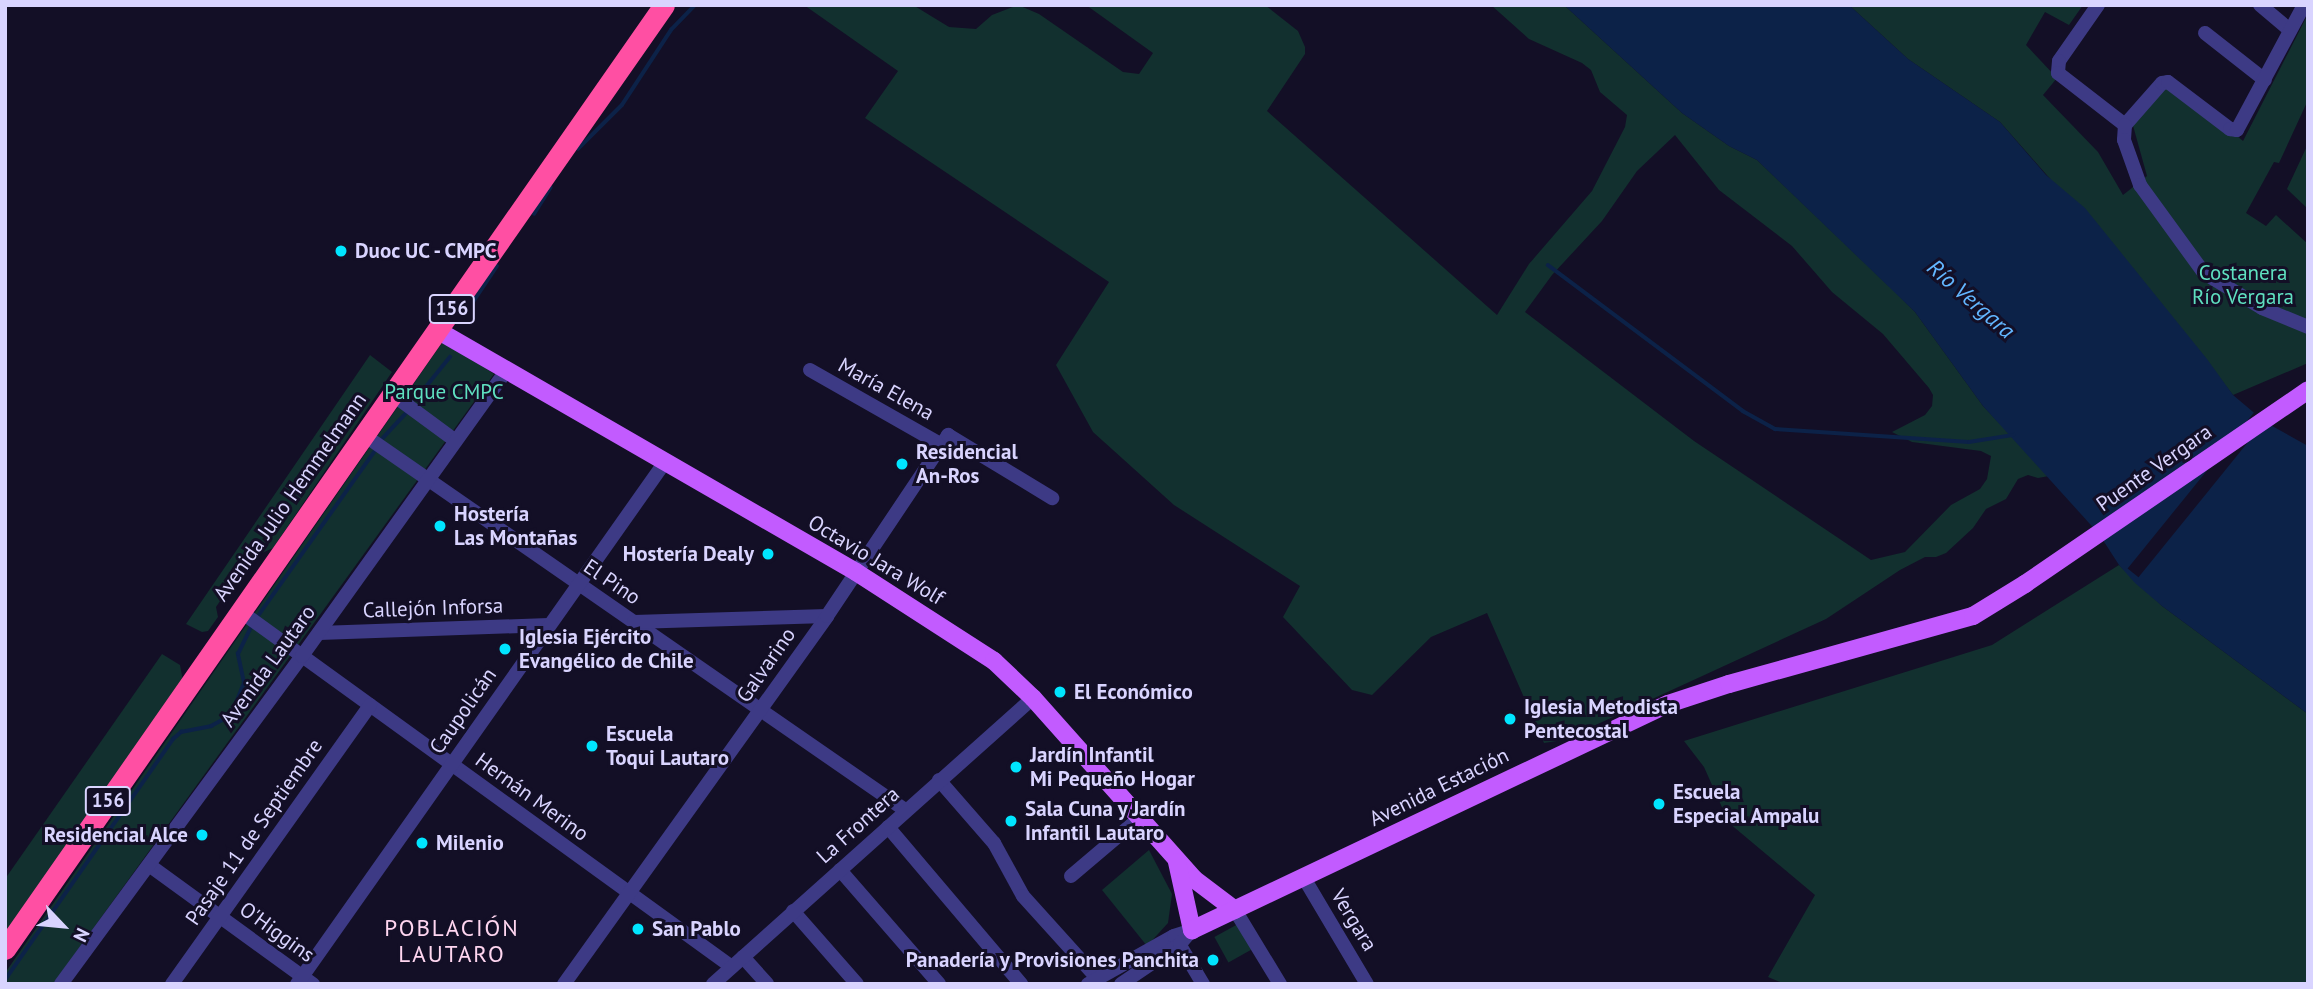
<!DOCTYPE html>
<meta charset="utf-8">
<style>
body{margin:0}
#map{position:relative;width:2313px;height:989px;overflow:hidden;background:#130f26;font-family:"PT Sans",sans-serif}
div>[style]{position:absolute}
.green>*{inset:0;background:#12302f;transform-origin:0 0}
.water>*{inset:0;background:#0c2248}
.pier>*{inset:0;background:#130f26;transform-origin:0 0}
.stream>*{height:3.5px;margin:-1.75px;padding:0 1.75px;transform-origin:1.75px;border-radius:1.75px;background:#0c2248}
.minor>*{height:14px;margin:-7px;padding:0 7px;transform-origin:7px;border-radius:7px;background:#3d3a85}
.major>*{height:18px;margin:-9px;padding:0 9px;transform-origin:9px;border-radius:9px;background:#c25bff}
.highway>*{height:21px;margin:-10.5px;padding:0 10.5px;transform-origin:10.5px;border-radius:10.5px;background:#ff4fa3}
.dots>*{width:19px;height:19px;translate:-50% -50%;box-sizing:border-box;border:4px solid #130f26;border-radius:50%}
span{translate:-50% -50%;white-space:nowrap;text-align:center;line-height:1.15;-webkit-text-stroke:6px #130f26;paint-order:stroke}
.shield-label span{padding:2px 5px;background:#130f26;border:2px solid;border-radius:5px;-webkit-text-stroke-width:0}
.shield-label{font-size:19px;color:#d9d4ff;font-weight:700}
.poi-label{font-size:21px;color:#d9d4ff;font-weight:700}
.left{translate:0 -50%;text-align:left}
.right{translate:-100% -50%;text-align:right}
.park-label{font-size:21px;color:#5fe0c0}
.street-label{font-size:21px;color:#d9d4ff}
.water-label{font-size:23px;color:#62b6ff;font-style:italic}
.neighbourhood-label{font-size:23px;color:#ffd6f0;letter-spacing:2px}
.frame{position:absolute;inset:0;border:7px solid #d9d4ff;pointer-events:none}
.north{position:absolute;left:28px;top:891px;width:70px;height:70px;-webkit-text-stroke:5px #130f26;paint-order:stroke;rotate:116deg;font-size:19px;font-weight:700;line-height:28px;text-align:center;color:#d9d4ff}
.north::after{content:'';display:block;margin:auto;width:24px;height:32px;background:#d9d4ff;clip-path:polygon(50% 0,100% 100%,50% 72%,0 100%)}
</style>
<div id="map">
<div class="green">
<i style="clip-path:polygon(evenodd,804px 5px,913px 5px,949px 27px,976px 29px,992px 15px,1018px 5px,1039px 14px,1123px 72px,1139px 74px,1153px 53px,1086px 5px,1265px 5px,1298px 31px,1305px 47px,1305px 54px,1267px 111px,1497px 315px,1529px 264px,1592px 191px,1625px 127px,1627px 115px,1600px 92px,1591px 70px,1582px 63px,1529px 39px,1491px 5px,1564px 5px,1682px 113px,1729px 146px,1757px 160px,1895px 292px,1915px 312px,1983px 406px,2049px 476px,2038px 478px,2028px 475px,2018px 479px,2006px 499px,1986px 509px,1973px 528px,1946px 553px,1936px 557px,1925px 557px,1900px 570px,1826px 619px,1563px 740px,1544px 743px,1487px 613px,1431px 637px,1372px 695px,1352px 690px,1283px 617px,1300px 586px,1174px 505px,1093px 432px,1056px 365px,1109px 282px,865px 118px,898px 71px,804px 5px,1675px 135px,1719px 190px,1792px 246px,1832px 292px,1883px 334px,1929px 388px,1933px 395px,1932px 406px,1925px 415px,1892px 432px,1912px 442px,1981px 451px,1991px 456px,1987px 479px,1980px 489px,1951px 505px,1905px 552px,1871px 560px,1694px 441px,1525px 312px,1552px 275px,1602px 221px,1637px 171px,1675px 135px)"></i>
<i style="clip-path:polygon(1849px 5px,2083px 5px,2069px 25px,2045px 12px,2026px 45px,2057px 78px,2043px 95px,2098px 152px,2123px 195px,2147px 176px,2132px 122px,2166px 87px,2187px 93px,2243px 141px,2308px 14px,2308px 100px,2279px 163px,2274px 162px,2246px 213px,2266px 226px,2276px 215px,2308px 244px,2308px 363px,2233px 395px,2168px 312px,2000px 122px,1908px 59px)"></i>
<i style="clip-path:polygon(2308px 144px,2308px 209px,2287px 189px)"></i>
<i style="clip-path:polygon(444px 340px,494px 374px,53px 984px,5px 984px,5px 973px)"></i>
<i style="clip-path:polygon(370px 355px,392px 372px,273px 548px,249px 559px,216px 607px,218px 617px,208px 631px,202px 632px,186px 624px)"></i>
<i style="clip-path:polygon(2119px 565px,2162px 606px,2308px 714px,2308px 984px,1785px 984px,1768px 977px,1815px 895px,1729px 823px,1704px 767px,1684px 741px,1992px 645px)"></i>
<i style="clip-path:polygon(162px 654px,180px 665px,183px 681px,5px 935px,5px 879px)"></i>
<i style="clip-path:polygon(1149px 850px,1172px 894px,1168px 923px,1147px 946px,1102px 890px)"></i>
<i style="left:1238px;top:924px;width:29px;height:27px;rotate:61deg"></i>
</div>
<div class="water">
<i style="clip-path:polygon(1564px 5px,1849px 5px,1908px 59px,2000px 122px,2046px 175px,2085px 208px,2207px 359px,2233px 395px,2265px 422px,2308px 446px,2308px 714px,2162px 606px,2135px 583px,2119px 565px,2099px 534px,1983px 406px,1915px 312px,1757px 160px,1729px 146px,1682px 113px)"></i>
</div>
<div class="pier">
<i style="left:2256px;top:410px;width:14px;height:204px;rotate:39deg"></i>
</div>
<div class="stream">
<i style="left:578px;top:149px;width:62px;rotate:-45deg"></i>
<i style="left:622px;top:105px;width:90px;rotate:-56.8deg"></i>
<i style="left:671px;top:30px;width:35px;rotate:-46deg"></i>
<i style="left:534px;top:214px;width:31px;rotate:-58deg"></i>
<i style="left:1548px;top:265px;width:244px;rotate:36.8deg"></i>
<i style="left:1743px;top:411px;width:37px;rotate:29deg"></i>
<i style="left:1775px;top:429px;width:194px;rotate:3.8deg"></i>
<i style="left:1969px;top:442px;width:45px;rotate:-9deg"></i>
<i style="left:469px;top:308px;width:50px;rotate:-56.3deg"></i>
<i style="left:416px;top:399px;width:54px;rotate:-51deg"></i>
<i style="left:382px;top:439px;width:34px;rotate:-47deg"></i>
<i style="left:258px;top:616px;width:202px;rotate:-54.7deg"></i>
<i style="left:5px;top:980px;width:294px;rotate:-55.1deg"></i>
<i style="left:173px;top:739px;width:11px;rotate:-41deg"></i>
<i style="left:181px;top:732px;width:31px;rotate:-11deg"></i>
<i style="left:211px;top:726px;width:17px;rotate:-28deg"></i>
<i style="left:226px;top:718px;width:13px;rotate:-51deg"></i>
<i style="left:234px;top:708px;width:27px;rotate:-68deg"></i>
<i style="left:244px;top:683px;width:30px;rotate:-102deg"></i>
<i style="left:238px;top:654px;width:28px;rotate:-64deg"></i>
</div>
<div class="minor">
<i style="left:2098px;top:5px;width:68px;rotate:124.9deg"></i>
<i style="left:2059px;top:61px;width:12px;rotate:95deg"></i>
<i style="left:2058px;top:73px;width:85px;rotate:37.8deg"></i>
<i style="left:2260px;top:5px;width:39px;rotate:40deg"></i>
<i style="left:2205px;top:33px;width:76px;rotate:38.1deg"></i>
<i style="left:2125px;top:125px;width:56px;rotate:-48.6deg"></i>
<i style="left:2162px;top:83px;width:6px;rotate:-9deg"></i>
<i style="left:2168px;top:82px;width:78px;rotate:37.2deg"></i>
<i style="left:2230px;top:129px;width:7px;rotate:8deg"></i>
<i style="left:2237px;top:130px;width:142px;rotate:-61.8deg"></i>
<i style="left:2125px;top:125px;width:15px;rotate:94deg"></i>
<i style="left:2124px;top:140px;width:48px;rotate:70.4deg"></i>
<i style="left:2140px;top:185px;width:109px;rotate:54deg"></i>
<i style="left:2204px;top:273px;width:68px;rotate:31.1deg"></i>
<i style="left:2262px;top:308px;width:50px;rotate:22.4deg"></i>
<i style="left:810px;top:370px;width:152px;rotate:29.6deg"></i>
<i style="left:392px;top:394px;width:79px;rotate:36.3deg"></i>
<i style="left:364px;top:435px;width:658px;rotate:34.73deg"></i>
<i style="left:240px;top:611px;width:607px;rotate:35.89deg"></i>
<i style="left:634px;top:622px;width:193px;rotate:-1.8deg"></i>
<i style="left:319px;top:633px;width:230px;rotate:-2deg"></i>
<i style="left:939px;top:780px;width:84px;rotate:48.9deg"></i>
<i style="left:994px;top:843px;width:60px;rotate:61.3deg"></i>
<i style="left:1023px;top:896px;width:110px;rotate:47.9deg"></i>
<i style="left:888px;top:827px;width:206px;rotate:49.7deg"></i>
<i style="left:149px;top:865px;width:203px;rotate:36deg"></i>
<i style="left:840px;top:870px;width:151px;rotate:49deg"></i>
<i style="left:1071px;top:876px;width:87px;rotate:-40.3deg"></i>
<i style="left:1304px;top:878px;width:123px;rotate:59.3deg"></i>
<i style="left:1235px;top:910px;width:87px;rotate:58.7deg"></i>
<i style="left:793px;top:911px;width:97px;rotate:48.8deg"></i>
<i style="left:1175px;top:937px;width:55px;rotate:59.2deg"></i>
<i style="left:743px;top:957px;width:36px;rotate:48deg"></i>
<i style="left:61px;top:984px;width:407px;rotate:-53.7deg"></i>
<i style="left:302px;top:656px;width:350px;rotate:-54.4deg"></i>
<i style="left:172px;top:984px;width:342px;rotate:-54.6deg"></i>
<i style="left:297px;top:984px;width:639px;rotate:-54.82deg"></i>
<i style="left:564px;top:984px;width:452px;rotate:-54.4deg"></i>
<i style="left:827px;top:616px;width:218px;rotate:-56.2deg"></i>
<i style="left:948px;top:435px;width:122px;rotate:31.2deg"></i>
<i style="left:713px;top:984px;width:429px;rotate:-41.8deg"></i>
<i style="left:1088px;top:984px;width:98px;rotate:-29.2deg"></i>
<i style="left:1174px;top:936px;width:19px;rotate:-18deg"></i>
<i style="left:1121px;top:984px;width:71px;rotate:-34.1deg"></i>
<i style="left:1180px;top:944px;width:17px;rotate:-50deg"></i>
</div>
<div class="major">
<i style="left:437px;top:330px;width:484px;rotate:30deg"></i>
<i style="left:856px;top:572px;width:164px;rotate:32.8deg"></i>
<i style="left:994px;top:661px;width:54px;rotate:43.5deg"></i>
<i style="left:1033px;top:698px;width:242px;rotate:48.3deg"></i>
<i style="left:1194px;top:879px;width:51px;rotate:37.1deg"></i>
<i style="left:1177px;top:862px;width:70px;rotate:77.6deg"></i>
<i style="left:1192px;top:930px;width:527px;rotate:-25.4deg"></i>
<i style="left:1668px;top:704px;width:64px;rotate:-18.2deg"></i>
<i style="left:1729px;top:684px;width:253px;rotate:-15.6deg"></i>
<i style="left:1973px;top:616px;width:61px;rotate:-31.6deg"></i>
<i style="left:2025px;top:584px;width:343px;rotate:-34.4deg"></i>
</div>
<div class="highway">
<i style="left:5px;top:949px;width:1151px;rotate:-55.08deg"></i>
</div>
<div class="dots">
<i style="left:341px;top:251px;background:#00e5ff"></i>
<i style="left:902px;top:464px;background:#00e5ff"></i>
<i style="left:440px;top:526px;background:#00e5ff"></i>
<i style="left:768px;top:554px;background:#00e5ff"></i>
<i style="left:505px;top:649px;background:#00e5ff"></i>
<i style="left:1060px;top:692px;background:#00e5ff"></i>
<i style="left:1510px;top:719px;background:#00e5ff"></i>
<i style="left:592px;top:746px;background:#00e5ff"></i>
<i style="left:1016px;top:767px;background:#00e5ff"></i>
<i style="left:1659px;top:804px;background:#00e5ff"></i>
<i style="left:1011px;top:821px;background:#00e5ff"></i>
<i style="left:202px;top:835px;background:#00e5ff"></i>
<i style="left:422px;top:843px;background:#00e5ff"></i>
<i style="left:638px;top:929px;background:#00e5ff"></i>
<i style="left:1213px;top:960px;background:#00e5ff"></i>
</div>
<div class="shield-label">
<span style="left:452px;top:309px">156</span>
<span style="left:108px;top:801px">156</span>
</div>
<div class="poi-label">
<span class="left" style="left:355px;top:251px">Duoc UC - CMPC</span>
<span class="left" style="left:916px;top:464px">Residencial<br>An-Ros</span>
<span class="left" style="left:454px;top:526px">Hostería<br>Las Montañas</span>
<span class="right" style="left:754px;top:554px">Hostería Dealy</span>
<span class="left" style="left:519px;top:649px">Iglesia Ejército<br>Evangélico de Chile</span>
<span class="left" style="left:1074px;top:692px">El Económico</span>
<span class="left" style="left:1524px;top:719px">Iglesia Metodista<br>Pentecostal</span>
<span class="left" style="left:606px;top:746px">Escuela<br>Toqui Lautaro</span>
<span class="left" style="left:1030px;top:767px">Jardín Infantil<br>Mi Pequeño Hogar</span>
<span class="left" style="left:1673px;top:804px">Escuela<br>Especial Ampalu</span>
<span class="left" style="left:1025px;top:821px">Sala Cuna y Jardín<br>Infantil Lautaro</span>
<span class="right" style="left:188px;top:835px">Residencial Alce</span>
<span class="left" style="left:436px;top:843px">Milenio</span>
<span class="left" style="left:652px;top:929px">San Pablo</span>
<span class="right" style="left:1199px;top:960px">Panadería y Provisiones Panchita</span>
</div>
<div class="park-label">
<span style="left:2243px;top:285px">Costanera<br>Río Vergara</span>
<span style="left:444px;top:392px">Parque CMPC</span>
</div>
<div class="street-label">
<span style="left:886px;top:389px;rotate:29deg">María Elena</span>
<span style="left:2154px;top:468px;rotate:-35deg">Puente Vergara</span>
<span style="left:290px;top:497px;rotate:-55deg">Avenida Julio Hemmelmann</span>
<span style="left:876px;top:560px;rotate:31deg">Octavio Jara Wolf</span>
<span style="left:612px;top:582px;rotate:34deg">El Pino</span>
<span style="left:433px;top:608px;rotate:-2deg">Callejón Inforsa</span>
<span style="left:766px;top:665px;rotate:-55deg">Galvarino</span>
<span style="left:268px;top:666px;rotate:-54deg">Avenida Lautaro</span>
<span style="left:463px;top:711px;rotate:-55deg">Caupolicán</span>
<span style="left:1439px;top:787px;rotate:-26deg">Avenida Estación</span>
<span style="left:532px;top:797px;rotate:36deg">Hernán Merino</span>
<span style="left:858px;top:825px;rotate:-42deg">La Frontera</span>
<span style="left:254px;top:832px;rotate:-55deg">Pasaje 11 de Septiembre</span>
<span style="left:1354px;top:920px;rotate:59deg">Vergara</span>
<span style="left:277px;top:932px;rotate:36deg">O'Higgins</span>
</div>
<div class="water-label">
<span style="left:1971px;top:299px;rotate:41deg">Río Vergara</span>
</div>
<div class="neighbourhood-label">
<span style="left:452px;top:941px">POBLACIÓN<br>LAUTARO</span>
</div>
<div class="frame"></div>
<div class="north">N</div>
</div>
